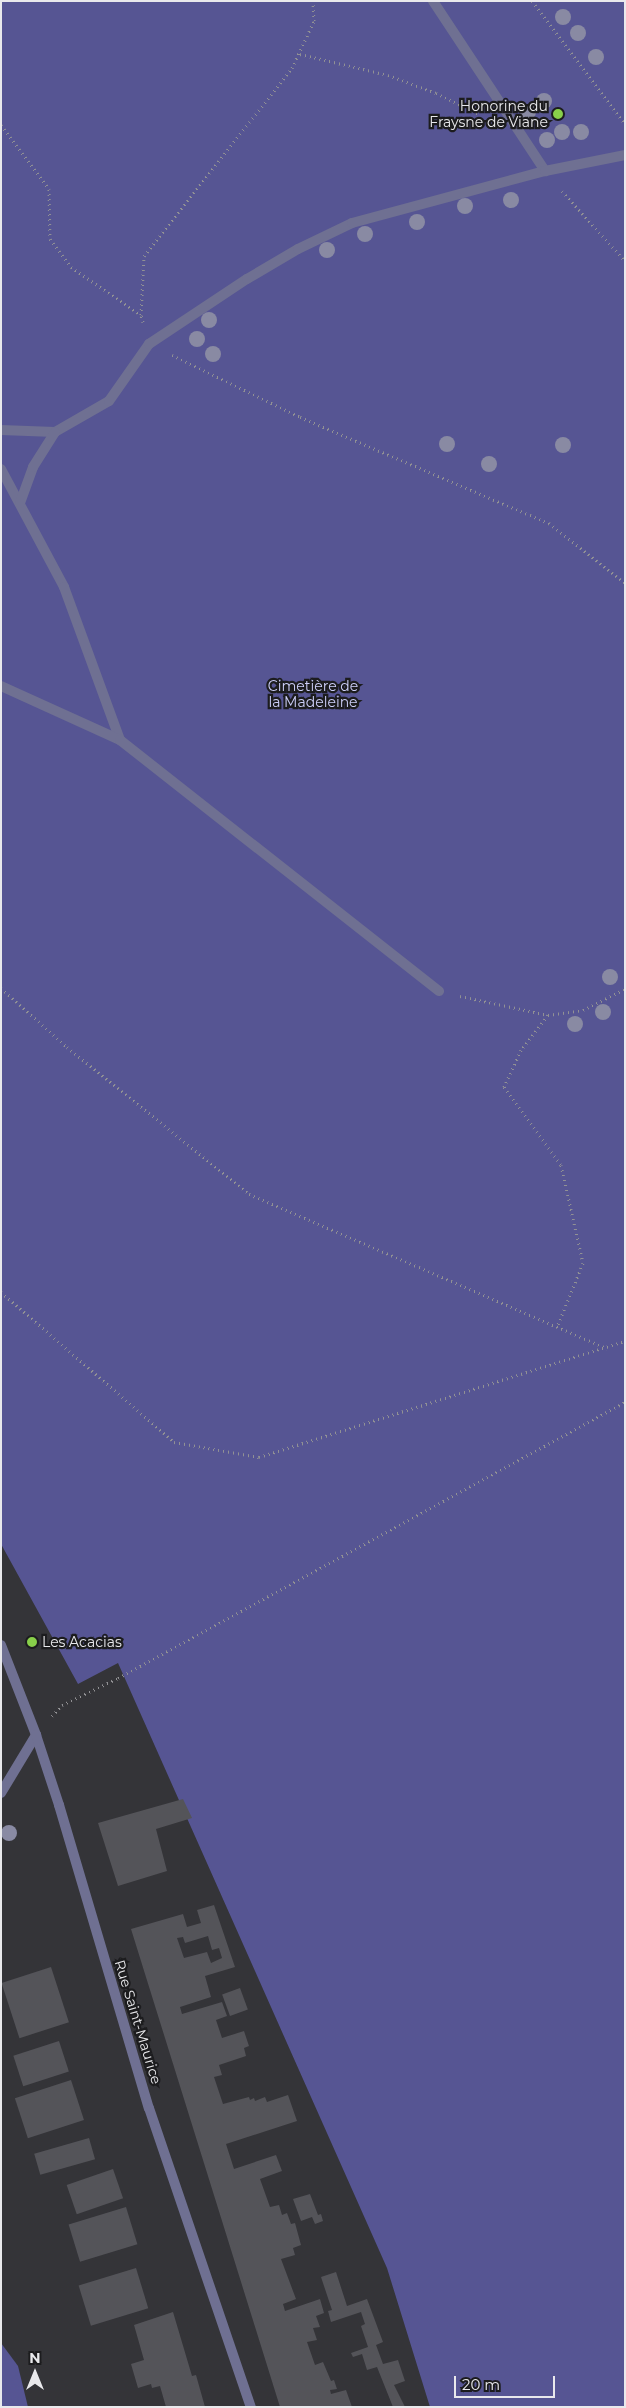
<!DOCTYPE html>
<meta charset="utf-8">
<style>
body{margin:0}
#map{position:relative;width:626px;height:2408px;overflow:hidden;background:#343438;font-family:Montserrat,sans-serif}
div>[style]{position:absolute}
.green>*{inset:0;background:#565593}
.building>*{inset:0;background:#545459;transform-origin:0 0}
.path>*{height:3px;margin-top:-1.5px;transform-origin:0;background:repeating-linear-gradient(90deg,#919194 0 1px,transparent 0 5px)}
.service>*{height:10px;margin:-5px;padding:0 5px;transform-origin:5px;border-radius:5px;background:#6f7092}
.minor>*{height:10px;margin:-5px;padding:0 5px;transform-origin:5px;border-radius:5px;background:#6f7092}
.tertiary>*{height:10px;margin:-5px;padding:0 5px;transform-origin:5px;border-radius:5px;background:#6f7092}
.trees>*{width:16px;height:16px;margin:-8px;border-radius:50%;background:#898aa3}
.dots>*{width:14px;height:14px;translate:-50% -50%;box-sizing:border-box;border:2px solid #1c1c1e;border-radius:50%}
span{translate:-50% -50%;white-space:nowrap;text-align:center;line-height:1.15;-webkit-text-stroke:4.5px #1c1c1e;paint-order:stroke}
.poi-label{font-size:14px;color:#e9e9ec}
.right{translate:-100% -50%;text-align:right}
.left{translate:0 -50%;text-align:left}
.park-label{font-size:14px;color:#ced0fa}
.street-label{font-size:14px;color:#e9e9ec}
.frame{position:absolute;inset:0;border:2px solid #e9e9ec;pointer-events:none}
.north{position:absolute;left:10px;top:2348px;width:50px;height:50px;-webkit-text-stroke:4px #1c1c1e;paint-order:stroke;rotate:0deg;font-size:14px;font-weight:700;line-height:20px;text-align:center;color:#e9e9ec}
.north::after{content:'';display:block;margin:auto;width:18px;height:22px;background:#e9e9ec;clip-path:polygon(50% 0,100% 100%,50% 72%,0 100%)}
.scale{position:absolute;left:454px;top:2376px;width:101px;height:22px;box-sizing:border-box;border:2px solid #e9e9ec;border-top:0;padding-left:6px;font-size:15px;line-height:18px;white-space:nowrap;color:#e9e9ec;-webkit-text-stroke:4px #1c1c1e;paint-order:stroke}
</style>
<div id="map">
<div class="green">
<i style="clip-path:polygon(1px 1px,625px 1px,625px 2407px,430px 2407px,387px 2268px,118px 1663px,78px 1684px,1px 1544px)"></i>
<i style="clip-path:polygon(1px 2343px,18px 2366px,28px 2407px,1px 2407px)"></i>
</div>
<div class="building">
<i style="clip-path:polygon(183px 1799px,192px 1818px,156px 1829px,167px 1871px,118px 1886px,98px 1823px)"></i>
<i style="clip-path:polygon(evenodd,214px 1905px,235px 1967px,205px 1976px,211px 1997px,180px 2007px,182px 2014px,222px 2002px,227px 2016px,216px 2020px,222px 2038px,244px 2031px,249px 2046px,244px 2048px,246px 2056px,219px 2065px,222px 2075px,214px 2077px,223px 2104px,249px 2097px,250px 2100px,254px 2098px,255px 2101px,265px 2097px,267px 2102px,288px 2095px,297px 2121px,226px 2144px,234px 2169px,276px 2155px,282px 2171px,260px 2179px,270px 2207px,279px 2205px,282px 2215px,287px 2213px,291px 2224px,295px 2223px,301px 2245px,293px 2248px,295px 2255px,281px 2259px,296px 2299px,283px 2304px,285px 2311px,320px 2299px,324px 2313px,316px 2316px,320px 2327px,313px 2328px,317px 2340px,307px 2342px,315px 2365px,323px 2362px,331px 2381px,334px 2380px,337px 2389px,330px 2390px,331px 2394px,346px 2390px,352px 2407px,280px 2407px,131px 1929px,183px 1914px,187px 1927px,201px 1923px,197px 1910px,214px 1905px,208px 1936px,212px 1950px,219px 1948px,222px 1958px,211px 1963px,207px 1952px,184px 1958px,177px 1938px,183px 1937px,185px 1943px,208px 1936px)"></i>
<i style="left:51px;top:1967px;width:58px;height:52px;rotate:72deg"></i>
<i style="left:240px;top:1988px;width:23px;height:19px;rotate:70deg"></i>
<i style="left:59px;top:2041px;width:32px;height:48px;rotate:72deg"></i>
<i style="left:71px;top:2080px;width:42px;height:59px;rotate:72deg"></i>
<i style="left:89px;top:2138px;width:22px;height:57px;rotate:74deg"></i>
<i style="left:113px;top:2169px;width:31px;height:49px;rotate:71deg"></i>
<i style="clip-path:polygon(310px 2194px,318px 2215px,321px 2214px,323px 2221px,315px 2224px,312px 2217px,301px 2221px,293px 2199px)"></i>
<i style="left:126px;top:2207px;width:39px;height:60px;rotate:73deg"></i>
<i style="left:136px;top:2268px;width:42px;height:60px;rotate:73deg"></i>
<i style="clip-path:polygon(336px 2272px,347px 2306px,367px 2299px,383px 2342px,376px 2345px,383px 2364px,398px 2360px,405px 2381px,394px 2385px,405px 2407px,393px 2407px,377px 2367px,367px 2370px,362px 2354px,353px 2357px,351px 2353px,368px 2347px,361px 2326px,365px 2324px,361px 2312px,331px 2322px,328px 2311px,332px 2310px,321px 2277px)"></i>
<i style="clip-path:polygon(173px 2312px,192px 2376px,196px 2375px,205px 2407px,166px 2407px,160px 2386px,152px 2388px,151px 2384px,138px 2388px,131px 2364px,144px 2360px,134px 2325px)"></i>
</div>
<div class="path">
<i style="left:532px;top:1px;width:154px;rotate:52.9deg"></i>
<i style="left:300px;top:54px;width:90px;rotate:13.4deg"></i>
<i style="left:388px;top:75px;width:51px;rotate:20.6deg"></i>
<i style="left:436px;top:93px;width:48px;rotate:26deg"></i>
<i style="left:1px;top:125px;width:80px;rotate:53.1deg"></i>
<i style="left:49px;top:189px;width:50px;rotate:88.9deg"></i>
<i style="left:50px;top:239px;width:35px;rotate:53deg"></i>
<i style="left:71px;top:267px;width:85px;rotate:34.4deg"></i>
<i style="left:562px;top:191px;width:94px;rotate:48deg"></i>
<i style="left:143px;top:322px;width:7px;rotate:-106deg"></i>
<i style="left:141px;top:315px;width:59px;rotate:-87.1deg"></i>
<i style="left:144px;top:256px;width:239px;rotate:-51.8deg"></i>
<i style="left:292px;top:68px;width:52px;rotate:-64.9deg"></i>
<i style="left:314px;top:21px;width:20px;rotate:-93deg"></i>
<i style="left:172px;top:355px;width:142px;rotate:25.8deg"></i>
<i style="left:300px;top:417px;width:271px;rotate:23.1deg"></i>
<i style="left:549px;top:523px;width:97px;rotate:38.3deg"></i>
<i style="left:1px;top:988px;width:89px;rotate:41.8deg"></i>
<i style="left:67px;top:1047px;width:234px;rotate:38.9deg"></i>
<i style="left:249px;top:1194px;width:390px;rotate:23.3deg"></i>
<i style="left:460px;top:996px;width:90px;rotate:12.2deg"></i>
<i style="left:548px;top:1015px;width:35px;rotate:-8deg"></i>
<i style="left:583px;top:1010px;width:47px;rotate:-26.6deg"></i>
<i style="left:548px;top:1015px;width:44px;rotate:127.6deg"></i>
<i style="left:521px;top:1050px;width:41px;rotate:114.7deg"></i>
<i style="left:504px;top:1087px;width:97px;rotate:53.8deg"></i>
<i style="left:561px;top:1165px;width:100px;rotate:77.3deg"></i>
<i style="left:583px;top:1263px;width:69px;rotate:112.1deg"></i>
<i style="left:1px;top:1292px;width:229px;rotate:40.9deg"></i>
<i style="left:174px;top:1442px;width:86px;rotate:10deg"></i>
<i style="left:259px;top:1457px;width:384px;rotate:-17.6deg"></i>
<i style="left:52px;top:1716px;width:15px;rotate:-48deg"></i>
<i style="left:62px;top:1705px;width:62px;rotate:-25.7deg"></i>
<i style="left:118px;top:1678px;width:577px;rotate:-28.56deg"></i>
</div>
<div class="service">
<i style="left:433px;top:1px;width:204px;rotate:56.6deg"></i>
<i style="left:1px;top:430px;width:54px;rotate:2.1deg"></i>
<i style="left:55px;top:432px;width:62px;rotate:-29.9deg"></i>
<i style="left:109px;top:401px;width:70px;rotate:-54.9deg"></i>
<i style="left:149px;top:344px;width:118px;rotate:-33.6deg"></i>
<i style="left:247px;top:279px;width:59px;rotate:-30.5deg"></i>
<i style="left:298px;top:249px;width:60px;rotate:-25.7deg"></i>
<i style="left:352px;top:223px;width:200px;rotate:-15.1deg"></i>
<i style="left:545px;top:171px;width:82px;rotate:-11.3deg"></i>
<i style="left:1px;top:469px;width:134px;rotate:61.9deg"></i>
<i style="left:64px;top:587px;width:163px;rotate:69.9deg"></i>
<i style="left:20px;top:503px;width:38px;rotate:-70deg"></i>
<i style="left:33px;top:467px;width:41px;rotate:-57.8deg"></i>
<i style="left:1px;top:686px;width:131px;rotate:24.4deg"></i>
<i style="left:120px;top:740px;width:406px;rotate:38.2deg"></i>
</div>
<div class="minor">
<i style="left:1px;top:1793px;width:68px;rotate:-58.9deg"></i>
</div>
<div class="tertiary">
<i style="left:1px;top:1645px;width:97px;rotate:68.7deg"></i>
<i style="left:36px;top:1735px;width:74px;rotate:71.8deg"></i>
<i style="left:59px;top:1805px;width:316px;rotate:73.5deg"></i>
<i style="left:149px;top:2108px;width:316px;rotate:71.2deg"></i>
</div>
<div class="trees">
<i style="left:563px;top:17px"></i>
<i style="left:578px;top:33px"></i>
<i style="left:596px;top:57px"></i>
<i style="left:544px;top:101px"></i>
<i style="left:528px;top:112px"></i>
<i style="left:562px;top:132px"></i>
<i style="left:581px;top:132px"></i>
<i style="left:547px;top:140px"></i>
<i style="left:511px;top:200px"></i>
<i style="left:465px;top:206px"></i>
<i style="left:417px;top:222px"></i>
<i style="left:365px;top:234px"></i>
<i style="left:327px;top:250px"></i>
<i style="left:209px;top:320px"></i>
<i style="left:197px;top:339px"></i>
<i style="left:213px;top:354px"></i>
<i style="left:447px;top:444px"></i>
<i style="left:563px;top:445px"></i>
<i style="left:489px;top:464px"></i>
<i style="left:610px;top:977px"></i>
<i style="left:603px;top:1012px"></i>
<i style="left:575px;top:1024px"></i>
<i style="left:9px;top:1833px"></i>
</div>
<div class="dots">
<i style="left:558px;top:114px;background:#88cf4a"></i>
<i style="left:32px;top:1642px;background:#88cf4a"></i>
</div>
<div class="poi-label">
<span class="right" style="left:548px;top:114px">Honorine du<br>Fraysne de Viane</span>
<span class="left" style="left:42px;top:1642px">Les Acacias</span>
</div>
<div class="park-label">
<span style="left:313px;top:694px">Cimetière de<br>la Madeleine</span>
</div>
<div class="street-label">
<span style="left:138px;top:2022px;rotate:73deg">Rue Saint-Maurice</span>
</div>
<div class="frame"></div>
<div class="north">N</div>
<div class="scale">20 m</div>
</div>
